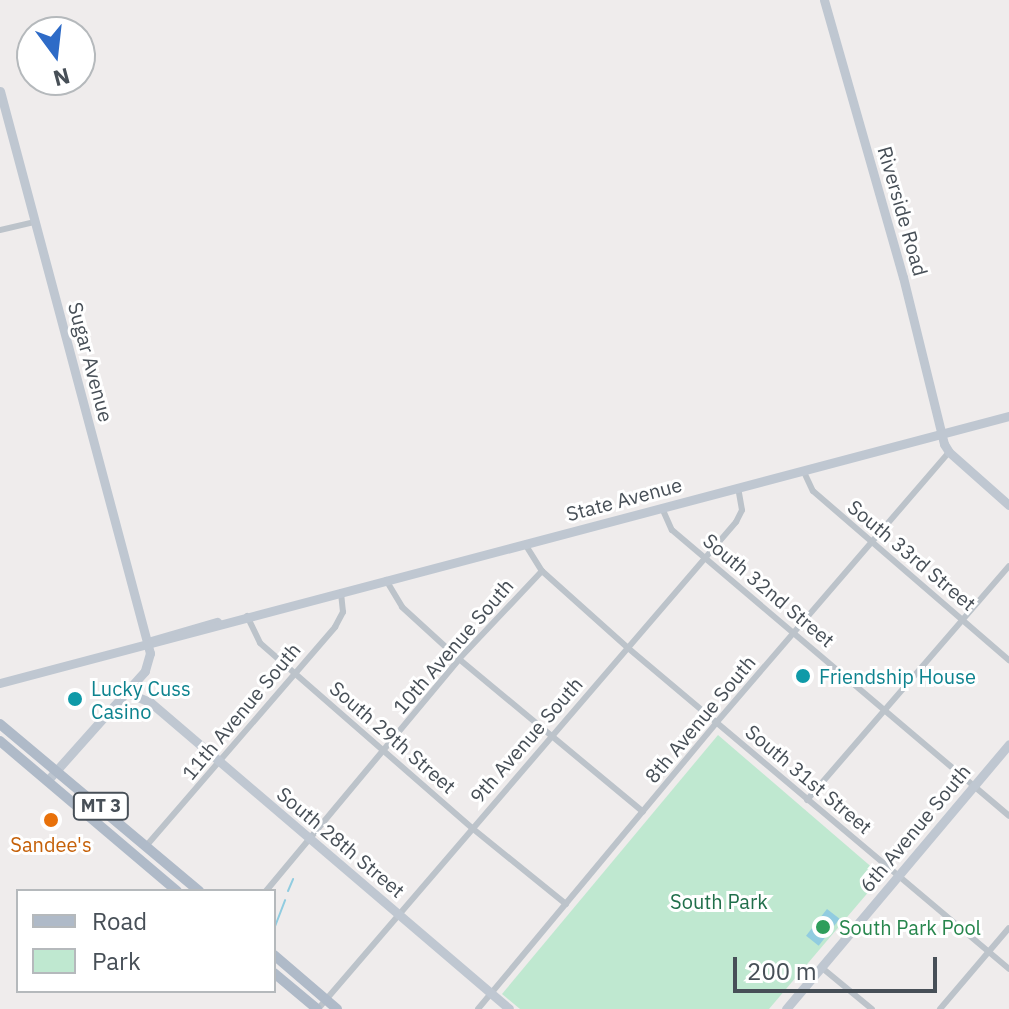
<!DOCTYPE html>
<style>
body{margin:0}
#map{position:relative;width:1009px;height:1009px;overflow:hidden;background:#efecec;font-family:"IBM Plex Sans",sans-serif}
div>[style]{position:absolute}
.green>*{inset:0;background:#bfe8d0}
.water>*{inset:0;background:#91cce0;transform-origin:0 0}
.stream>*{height:2px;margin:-1px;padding:0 1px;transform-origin:1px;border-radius:1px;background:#91cce0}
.street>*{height:6px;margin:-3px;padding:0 3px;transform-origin:3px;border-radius:3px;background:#bcc3ca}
.secondary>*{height:9px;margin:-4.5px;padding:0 4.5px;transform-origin:4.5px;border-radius:4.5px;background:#bfc7d1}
.primary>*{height:10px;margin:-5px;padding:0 5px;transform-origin:5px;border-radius:5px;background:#afbac8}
.dots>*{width:22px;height:22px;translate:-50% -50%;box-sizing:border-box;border:4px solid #fff;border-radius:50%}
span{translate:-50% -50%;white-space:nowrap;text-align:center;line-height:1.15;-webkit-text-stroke:6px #fff;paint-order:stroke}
.shield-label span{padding:2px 6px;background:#fff;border:2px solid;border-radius:6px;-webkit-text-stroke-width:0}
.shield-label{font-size:18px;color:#474f57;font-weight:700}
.street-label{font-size:20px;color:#474f57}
.culture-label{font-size:20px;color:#0d838f}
.left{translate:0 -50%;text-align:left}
.food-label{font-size:20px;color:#c56008}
.park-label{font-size:20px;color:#216f4b}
.leisure-label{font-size:20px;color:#27864d}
.legend{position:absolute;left:16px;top:889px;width:260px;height:104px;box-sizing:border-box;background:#fff;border:2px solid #b5b9bc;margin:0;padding:10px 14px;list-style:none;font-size:24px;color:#474f57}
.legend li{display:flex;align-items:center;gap:16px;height:40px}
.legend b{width:40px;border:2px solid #b5b9bc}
.north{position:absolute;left:16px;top:16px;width:80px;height:80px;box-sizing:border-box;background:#fff;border:2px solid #b5b9bc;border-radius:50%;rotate:165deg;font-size:22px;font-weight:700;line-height:32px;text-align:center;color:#474f57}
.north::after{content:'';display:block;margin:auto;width:28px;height:36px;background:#2e6bc7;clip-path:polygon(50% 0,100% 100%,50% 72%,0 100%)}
.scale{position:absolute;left:733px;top:957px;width:204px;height:36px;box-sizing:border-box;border:4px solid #474f57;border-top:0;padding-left:10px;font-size:24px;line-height:28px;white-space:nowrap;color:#474f57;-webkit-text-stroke:6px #fff;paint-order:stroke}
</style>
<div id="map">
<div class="green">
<i style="clip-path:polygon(718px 735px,882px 876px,769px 1009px,520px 1009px,502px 994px)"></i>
</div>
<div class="water">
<i style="left:827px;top:909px;width:16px;height:34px;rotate:38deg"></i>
</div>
<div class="stream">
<i style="left:288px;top:891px;width:13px;rotate:-67deg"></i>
<i style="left:274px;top:929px;width:31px;rotate:-69deg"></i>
</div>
<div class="street">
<i style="left:0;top:230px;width:37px;rotate:-13deg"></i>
<i style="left:803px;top:470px;width:23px;rotate:65deg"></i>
<i style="left:813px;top:491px;width:259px;rotate:40.8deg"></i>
<i style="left:662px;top:508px;width:24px;rotate:66deg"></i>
<i style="left:672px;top:530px;width:442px;rotate:40.3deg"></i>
<i style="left:525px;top:544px;width:32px;rotate:58deg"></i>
<i style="left:542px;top:571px;width:115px;rotate:41.8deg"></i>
<i style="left:628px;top:648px;width:498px;rotate:40.1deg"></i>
<i style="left:386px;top:580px;width:31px;rotate:59deg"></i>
<i style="left:402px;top:607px;width:77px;rotate:42.4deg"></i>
<i style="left:459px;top:659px;width:239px;rotate:39.7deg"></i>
<i style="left:247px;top:616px;width:30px;rotate:64deg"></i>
<i style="left:260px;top:643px;width:281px;rotate:41.1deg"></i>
<i style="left:472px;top:828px;width:121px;rotate:39deg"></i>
<i style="left:807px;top:800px;width:309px;rotate:-49.2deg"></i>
<i style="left:147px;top:845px;width:288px;rotate:-49.2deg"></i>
<i style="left:335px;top:627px;width:17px;rotate:-62deg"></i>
<i style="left:343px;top:612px;width:20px;rotate:-96deg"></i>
<i style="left:266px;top:891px;width:302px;rotate:-50.2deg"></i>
<i style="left:459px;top:659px;width:121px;rotate:-46.7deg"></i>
<i style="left:821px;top:967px;width:66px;rotate:39.5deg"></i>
<i style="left:318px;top:1009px;width:642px;rotate:-49.36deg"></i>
<i style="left:736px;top:522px;width:13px;rotate:-63deg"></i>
<i style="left:742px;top:510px;width:23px;rotate:-100deg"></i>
<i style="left:478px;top:1009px;width:372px;rotate:-50.2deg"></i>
<i style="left:716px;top:723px;width:357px;rotate:-49.3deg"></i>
<i style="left:940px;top:1009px;width:106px;rotate:-49.6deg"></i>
</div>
<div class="secondary">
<i style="left:824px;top:0;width:288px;rotate:74.1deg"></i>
<i style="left:903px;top:277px;width:172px;rotate:76.2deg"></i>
<i style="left:944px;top:444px;width:9px;rotate:58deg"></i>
<i style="left:949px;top:452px;width:80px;rotate:41.5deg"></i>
<i style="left:0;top:91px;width:582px;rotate:75.06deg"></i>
<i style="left:150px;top:653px;width:19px;rotate:106deg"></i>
<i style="left:145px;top:671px;width:147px;rotate:131.7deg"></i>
<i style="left:151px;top:641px;width:69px;rotate:-16.1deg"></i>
<i style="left:0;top:683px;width:1044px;rotate:-14.82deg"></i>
<i style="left:126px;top:692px;width:26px;rotate:23deg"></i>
<i style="left:150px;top:702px;width:472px;rotate:40.5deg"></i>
<i style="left:786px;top:1009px;width:346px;rotate:-49.9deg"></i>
</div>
<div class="primary">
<i style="left:0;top:724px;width:260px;rotate:40deg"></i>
<i style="left:0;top:741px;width:232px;rotate:40.3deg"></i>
<i style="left:274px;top:955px;width:83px;rotate:40.6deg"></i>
<i style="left:274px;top:973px;width:56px;rotate:39.9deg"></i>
</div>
<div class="dots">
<i style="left:803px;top:676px;background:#0f9aa8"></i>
<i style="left:75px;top:699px;background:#0f9aa8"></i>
<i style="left:51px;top:820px;background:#e8710a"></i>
<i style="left:823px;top:927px;background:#2e9e5b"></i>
</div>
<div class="shield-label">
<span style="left:101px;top:806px">MT 3</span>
</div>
<div class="street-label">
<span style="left:903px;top:211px;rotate:74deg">Riverside Road</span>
<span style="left:91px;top:362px;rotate:75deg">Sugar Avenue</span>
<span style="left:624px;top:499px;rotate:-15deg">State Avenue</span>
<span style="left:912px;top:555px;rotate:40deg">South 33rd Street</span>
<span style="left:769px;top:590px;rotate:40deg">South 32nd Street</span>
<span style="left:453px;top:646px;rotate:-49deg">10th Avenue South</span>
<span style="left:241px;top:711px;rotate:-50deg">11th Avenue South</span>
<span style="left:700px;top:719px;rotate:-50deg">8th Avenue South</span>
<span style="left:393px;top:737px;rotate:41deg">South 29th Street</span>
<span style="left:526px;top:740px;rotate:-49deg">9th Avenue South</span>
<span style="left:809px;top:779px;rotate:40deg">South 31st Street</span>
<span style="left:915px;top:828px;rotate:-50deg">6th Avenue South</span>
<span style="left:341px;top:842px;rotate:40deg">South 28th Street</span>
</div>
<div class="culture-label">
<span class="left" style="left:819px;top:676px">Friendship House</span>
<span class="left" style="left:91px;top:700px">Lucky Cuss<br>Casino</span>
</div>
<div class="food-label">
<span style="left:51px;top:844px">Sandee's</span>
</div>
<div class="park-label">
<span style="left:719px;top:901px">South Park</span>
</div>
<div class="leisure-label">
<span class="left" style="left:839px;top:927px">South Park Pool</span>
</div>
<ul class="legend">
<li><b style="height:10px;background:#afbac8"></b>Road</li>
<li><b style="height:22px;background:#bfe8d0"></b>Park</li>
</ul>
<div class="north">N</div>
<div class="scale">200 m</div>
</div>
